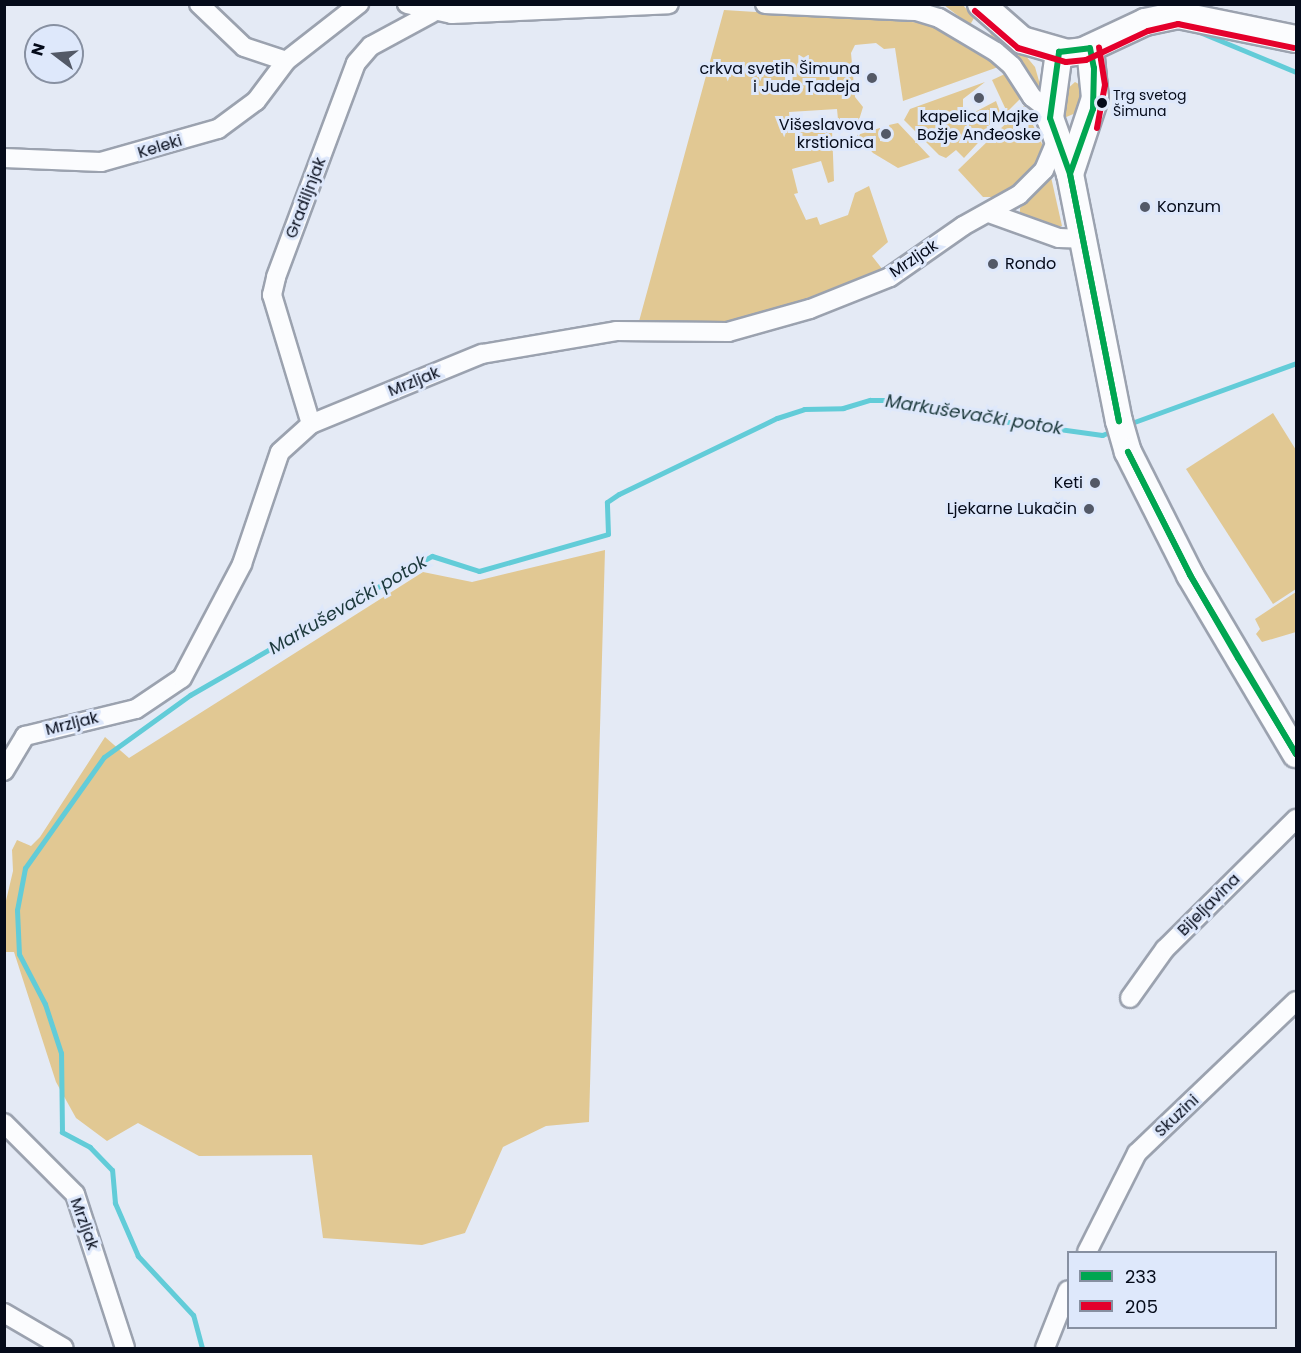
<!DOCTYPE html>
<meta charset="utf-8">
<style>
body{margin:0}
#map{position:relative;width:1301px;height:1353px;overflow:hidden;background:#e4eaf5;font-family:Poppins,sans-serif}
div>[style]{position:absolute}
.green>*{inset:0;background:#e1c893}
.stream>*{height:5px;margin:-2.5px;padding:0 2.5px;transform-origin:2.5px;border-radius:2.5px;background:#62ccd8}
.roads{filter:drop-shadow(2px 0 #9ba2af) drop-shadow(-2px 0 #9ba2af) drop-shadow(0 2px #9ba2af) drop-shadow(0 -2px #9ba2af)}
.street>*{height:18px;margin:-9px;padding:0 9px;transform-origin:9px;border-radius:9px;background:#fbfcfe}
.secondary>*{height:26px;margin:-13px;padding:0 13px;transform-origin:13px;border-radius:13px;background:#fbfcfe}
.bus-1>*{height:6px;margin:-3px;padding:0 3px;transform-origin:3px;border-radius:3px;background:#00a651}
.bus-2>*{height:6px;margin:-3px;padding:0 3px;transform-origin:3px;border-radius:3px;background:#e4002b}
.dots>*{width:16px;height:16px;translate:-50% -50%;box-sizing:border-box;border:3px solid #dee8fb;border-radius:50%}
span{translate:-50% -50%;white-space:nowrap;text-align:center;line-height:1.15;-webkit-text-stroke:6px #dee8fb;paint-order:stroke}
.bus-label{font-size:14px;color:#050b1a}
.left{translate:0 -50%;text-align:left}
.poi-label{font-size:16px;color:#050b1a}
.right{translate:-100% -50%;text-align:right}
.street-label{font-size:16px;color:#050b1a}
.water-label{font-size:18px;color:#1c393c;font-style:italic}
.frame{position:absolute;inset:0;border:6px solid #050b1a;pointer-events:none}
.legend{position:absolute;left:1067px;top:1251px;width:210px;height:78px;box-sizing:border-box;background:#dee8fb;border:2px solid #8790a1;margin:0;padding:8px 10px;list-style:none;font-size:18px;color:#050b1a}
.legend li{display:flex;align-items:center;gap:12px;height:30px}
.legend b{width:30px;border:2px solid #8790a1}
.north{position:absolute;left:24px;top:24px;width:60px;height:60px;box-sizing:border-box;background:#dee8fb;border:2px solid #8790a1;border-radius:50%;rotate:286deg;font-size:16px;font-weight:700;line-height:24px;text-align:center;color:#050b1a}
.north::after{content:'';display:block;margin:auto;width:21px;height:27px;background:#535967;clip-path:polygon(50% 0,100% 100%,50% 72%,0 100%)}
</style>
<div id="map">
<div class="green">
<i style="clip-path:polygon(944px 5px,963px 5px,974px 18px,970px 25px)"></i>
<i style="clip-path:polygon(724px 10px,927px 23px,962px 38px,1001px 66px,903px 101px,895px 48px,884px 49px,876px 43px,855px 45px,851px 53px,855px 97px,863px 107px,859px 120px,839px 130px,837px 109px,789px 112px,791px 133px,832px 130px,834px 181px,828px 183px,821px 161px,792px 169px,798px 193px,794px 194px,806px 220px,817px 217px,820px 225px,848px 215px,855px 193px,869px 186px,888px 242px,872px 256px,883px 270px,865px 281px,720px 327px,638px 325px)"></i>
<i style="clip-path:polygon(984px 21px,1025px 55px,1035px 67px,1041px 88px,1038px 90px,994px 41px)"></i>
<i style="clip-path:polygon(1007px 73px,1021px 98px,1007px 112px,992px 80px)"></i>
<i style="clip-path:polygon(985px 82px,963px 99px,963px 109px,973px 113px,996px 101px,1002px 117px,964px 158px,956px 150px,946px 158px,939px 155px,904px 120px,910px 109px)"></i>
<i style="clip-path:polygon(1075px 82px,1084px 87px,1083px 97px,1078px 112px,1064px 118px,1061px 115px,1065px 91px)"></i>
<i style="clip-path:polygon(1024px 106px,1043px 146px,1043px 155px,1013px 190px,1000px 197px,983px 197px,958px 170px)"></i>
<i style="clip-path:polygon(898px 123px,930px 157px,898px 168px,873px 153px,857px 135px,880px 128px,880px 141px,888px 142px,892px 137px,889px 125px)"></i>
<i style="clip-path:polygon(1051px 177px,1062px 226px,1051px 228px,1020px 217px,1020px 208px)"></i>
<i style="clip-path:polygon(1273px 413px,1296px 450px,1296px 589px,1273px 604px,1186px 469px)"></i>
<i style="clip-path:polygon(605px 550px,589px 1122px,546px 1126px,503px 1147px,465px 1233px,422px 1245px,323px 1238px,312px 1155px,199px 1156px,138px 1123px,107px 1141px,76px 1118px,56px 1082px,14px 952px,5px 952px,5px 905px,13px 871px,12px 850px,17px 840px,31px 846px,40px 837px,105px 737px,129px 758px,423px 572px,472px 582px)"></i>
<i style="clip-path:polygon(1296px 592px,1296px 632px,1262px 642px,1256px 634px,1260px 629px,1255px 619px)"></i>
</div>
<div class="stream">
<i style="left:1197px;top:31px;width:107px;rotate:22.5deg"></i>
<i style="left:1126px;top:425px;width:181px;rotate:-20deg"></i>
<i style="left:202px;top:1348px;width:34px;rotate:-105deg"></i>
<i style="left:193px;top:1315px;width:81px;rotate:-133deg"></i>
<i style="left:138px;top:1256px;width:58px;rotate:-113.5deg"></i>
<i style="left:115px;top:1203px;width:33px;rotate:-95deg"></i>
<i style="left:112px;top:1170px;width:32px;rotate:-134deg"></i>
<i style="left:90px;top:1147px;width:32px;rotate:-152deg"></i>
<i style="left:62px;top:1132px;width:79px;rotate:-90.7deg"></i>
<i style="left:61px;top:1053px;width:52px;rotate:-108.1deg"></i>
<i style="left:45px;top:1004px;width:56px;rotate:-117.5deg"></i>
<i style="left:19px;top:954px;width:44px;rotate:-92.6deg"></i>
<i style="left:17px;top:910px;width:43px;rotate:-79.2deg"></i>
<i style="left:25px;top:868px;width:136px;rotate:-54.6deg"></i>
<i style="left:104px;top:757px;width:106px;rotate:-35.8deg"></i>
<i style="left:190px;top:695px;width:279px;rotate:-29.9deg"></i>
<i style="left:432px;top:556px;width:49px;rotate:17.7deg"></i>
<i style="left:479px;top:571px;width:134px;rotate:-16deg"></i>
<i style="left:608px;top:534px;width:32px;rotate:-92deg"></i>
<i style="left:607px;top:502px;width:14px;rotate:-34deg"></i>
<i style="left:619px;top:494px;width:175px;rotate:-25.7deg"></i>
<i style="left:777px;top:418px;width:28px;rotate:-18deg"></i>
<i style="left:804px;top:409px;width:39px;rotate:-1deg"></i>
<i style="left:843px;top:408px;width:28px;rotate:-17deg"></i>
<i style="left:870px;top:400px;width:31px"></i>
<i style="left:901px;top:400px;width:109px;rotate:11.6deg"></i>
<i style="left:1008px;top:422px;width:95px;rotate:7.9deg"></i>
<i style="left:1102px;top:435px;width:14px;rotate:-21deg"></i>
</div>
<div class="roads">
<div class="street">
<i style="left:199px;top:4px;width:62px;rotate:43.7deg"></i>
<i style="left:244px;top:47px;width:44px;rotate:18.4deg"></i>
<i style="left:407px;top:4px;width:46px;rotate:12.5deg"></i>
<i style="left:452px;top:14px;width:217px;rotate:-2.6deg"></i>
<i style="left:765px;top:4px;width:151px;rotate:2.7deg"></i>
<i style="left:916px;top:11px;width:24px;rotate:17deg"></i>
<i style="left:939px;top:18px;width:66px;rotate:30.8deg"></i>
<i style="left:996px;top:52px;width:21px;rotate:41deg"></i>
<i style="left:1012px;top:66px;width:37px;rotate:57deg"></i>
<i style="left:1032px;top:97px;width:23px;rotate:38deg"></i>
<i style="left:4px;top:158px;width:97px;rotate:2.4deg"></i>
<i style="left:101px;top:162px;width:122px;rotate:-15.8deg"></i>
<i style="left:218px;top:129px;width:47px;rotate:-36.4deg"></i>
<i style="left:256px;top:101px;width:50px;rotate:-53.1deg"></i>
<i style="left:286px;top:61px;width:93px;rotate:-38deg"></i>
<i style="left:989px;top:213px;width:74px;rotate:19.7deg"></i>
<i style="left:1059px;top:238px;width:25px;rotate:2deg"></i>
<i style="left:311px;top:424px;width:135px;rotate:-106.8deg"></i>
<i style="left:272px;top:295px;width:18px;rotate:-77deg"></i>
<i style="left:276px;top:277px;width:228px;rotate:-69.5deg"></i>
<i style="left:356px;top:63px;width:23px;rotate:-49deg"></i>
<i style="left:371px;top:46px;width:69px;rotate:-28.4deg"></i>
<i style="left:4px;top:771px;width:41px;rotate:-59deg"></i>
<i style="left:25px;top:736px;width:114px;rotate:-13.7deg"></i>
<i style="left:136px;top:709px;width:55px;rotate:-34deg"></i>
<i style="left:182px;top:678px;width:129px;rotate:-62.2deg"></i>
<i style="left:242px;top:564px;width:118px;rotate:-71.3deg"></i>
<i style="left:280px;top:452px;width:42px;rotate:-42.1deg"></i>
<i style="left:311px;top:424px;width:185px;rotate:-22.3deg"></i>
<i style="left:482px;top:354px;width:136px;rotate:-9.7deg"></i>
<i style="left:616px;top:331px;width:112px;rotate:0.5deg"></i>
<i style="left:728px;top:332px;width:85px;rotate:-15.7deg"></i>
<i style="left:810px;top:309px;width:86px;rotate:-21.8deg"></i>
<i style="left:890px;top:277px;width:89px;rotate:-34.9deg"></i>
<i style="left:963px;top:226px;width:64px;rotate:-29deg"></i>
<i style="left:1019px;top:195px;width:35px;rotate:-45deg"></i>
<i style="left:1044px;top:170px;width:33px;rotate:-67deg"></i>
<i style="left:1130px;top:998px;width:60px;rotate:-54.5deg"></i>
<i style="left:1165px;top:949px;width:185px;rotate:-44.8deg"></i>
<i style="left:4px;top:1123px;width:100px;rotate:45deg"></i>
<i style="left:75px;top:1194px;width:162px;rotate:72deg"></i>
<i style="left:1087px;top:1252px;width:111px;rotate:-63.2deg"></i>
<i style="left:1137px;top:1153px;width:220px;rotate:-43.7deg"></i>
<i style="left:4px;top:1313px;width:69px;rotate:30.3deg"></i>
<i style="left:1045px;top:1348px;width:62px;rotate:-68.4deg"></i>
</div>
<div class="secondary">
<i style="left:981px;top:4px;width:55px;rotate:41.3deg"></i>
<i style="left:1022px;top:40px;width:47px;rotate:16.1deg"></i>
<i style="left:1067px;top:53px;width:16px;rotate:-7deg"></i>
<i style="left:1083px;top:51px;width:68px;rotate:-25.1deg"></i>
<i style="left:1145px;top:22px;width:34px;rotate:-12deg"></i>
<i style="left:1178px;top:15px;width:120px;rotate:11.5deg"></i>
<i style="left:1059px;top:52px;width:67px;rotate:97.8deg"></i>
<i style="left:1050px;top:118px;width:59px;rotate:70.3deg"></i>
<i style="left:1070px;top:174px;width:252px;rotate:78.8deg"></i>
<i style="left:1119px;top:421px;width:32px;rotate:74deg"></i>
<i style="left:1128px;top:452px;width:138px;rotate:63.2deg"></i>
<i style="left:1190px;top:575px;width:208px;rotate:59.4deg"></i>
<i style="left:1070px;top:174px;width:80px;rotate:-71.8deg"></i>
<i style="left:1095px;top:98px;width:50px;rotate:-95.7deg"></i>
</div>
</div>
<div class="bus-1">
<i style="left:1090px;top:48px;width:20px;rotate:79deg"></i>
<i style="left:1094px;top:68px;width:41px;rotate:91.4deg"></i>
<i style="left:1093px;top:109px;width:69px;rotate:109.5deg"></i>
<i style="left:1070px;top:174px;width:59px;rotate:-109.7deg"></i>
<i style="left:1050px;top:118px;width:67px;rotate:-82.2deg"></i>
<i style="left:1059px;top:52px;width:31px;rotate:-7deg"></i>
<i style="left:1070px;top:174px;width:252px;rotate:78.8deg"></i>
<i style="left:1070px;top:174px;width:252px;rotate:78.8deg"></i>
<i style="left:1128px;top:452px;width:138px;rotate:63.2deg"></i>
<i style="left:1128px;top:452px;width:138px;rotate:63.2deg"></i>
<i style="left:1190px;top:575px;width:208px;rotate:59.4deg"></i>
<i style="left:1296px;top:754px;width:112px;rotate:-121.1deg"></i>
<i style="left:1238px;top:658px;width:96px;rotate:-120deg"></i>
</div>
<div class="bus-2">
<i style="left:975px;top:11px;width:57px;rotate:40.7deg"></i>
<i style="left:1018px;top:48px;width:50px;rotate:16.3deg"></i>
<i style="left:1066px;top:62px;width:20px;rotate:-6deg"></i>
<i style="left:1086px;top:60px;width:68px;rotate:-25.1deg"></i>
<i style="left:1148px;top:31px;width:31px;rotate:-13deg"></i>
<i style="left:1178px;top:24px;width:118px;rotate:11.7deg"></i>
<i style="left:1097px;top:128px;width:44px;rotate:-79.5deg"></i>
<i style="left:1105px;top:85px;width:38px;rotate:-99deg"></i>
</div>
<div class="dots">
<i style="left:872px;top:78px;background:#535967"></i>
<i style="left:979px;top:98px;background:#535967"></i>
<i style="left:1102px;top:103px;background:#050b1a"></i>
<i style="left:886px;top:134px;background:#535967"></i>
<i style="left:1145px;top:207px;background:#535967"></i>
<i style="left:993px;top:264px;background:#535967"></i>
<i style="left:1095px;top:483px;background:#535967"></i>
<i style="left:1089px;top:509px;background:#535967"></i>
</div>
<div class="bus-label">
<span class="left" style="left:1113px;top:103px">Trg svetog<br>Šimuna</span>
</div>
<div class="poi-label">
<span class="right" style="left:860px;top:78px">crkva svetih Šimuna<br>i Jude Tadeja</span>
<span style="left:979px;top:126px">kapelica Majke<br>Božje Anđeoske</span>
<span class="right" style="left:874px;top:134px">Višeslavova<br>krstionica</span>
<span class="left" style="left:1157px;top:207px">Konzum</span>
<span class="left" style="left:1005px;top:264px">Rondo</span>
<span class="right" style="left:1083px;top:483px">Keti</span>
<span class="right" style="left:1077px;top:509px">Ljekarne Lukačin</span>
</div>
<div class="street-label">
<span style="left:160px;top:147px;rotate:-17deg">Keleki</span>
<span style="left:306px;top:198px;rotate:-69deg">Gradiljnjak</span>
<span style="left:914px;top:259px;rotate:-34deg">Mrzljak</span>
<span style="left:414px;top:382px;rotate:-22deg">Mrzljak</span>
<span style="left:72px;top:724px;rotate:-14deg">Mrzljak</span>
<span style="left:1209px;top:905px;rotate:-45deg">Bijeljavina</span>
<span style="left:1177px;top:1116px;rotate:-43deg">Skuzini</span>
<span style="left:84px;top:1224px;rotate:70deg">Mrzljak</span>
</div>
<div class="water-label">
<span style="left:974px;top:415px;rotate:9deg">Markuševački potok</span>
<span style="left:348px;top:605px;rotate:-30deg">Markuševački potok</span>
</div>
<div class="frame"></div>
<ul class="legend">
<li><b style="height:8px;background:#00a651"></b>233</li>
<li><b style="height:8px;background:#e4002b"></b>205</li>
</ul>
<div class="north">N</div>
</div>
